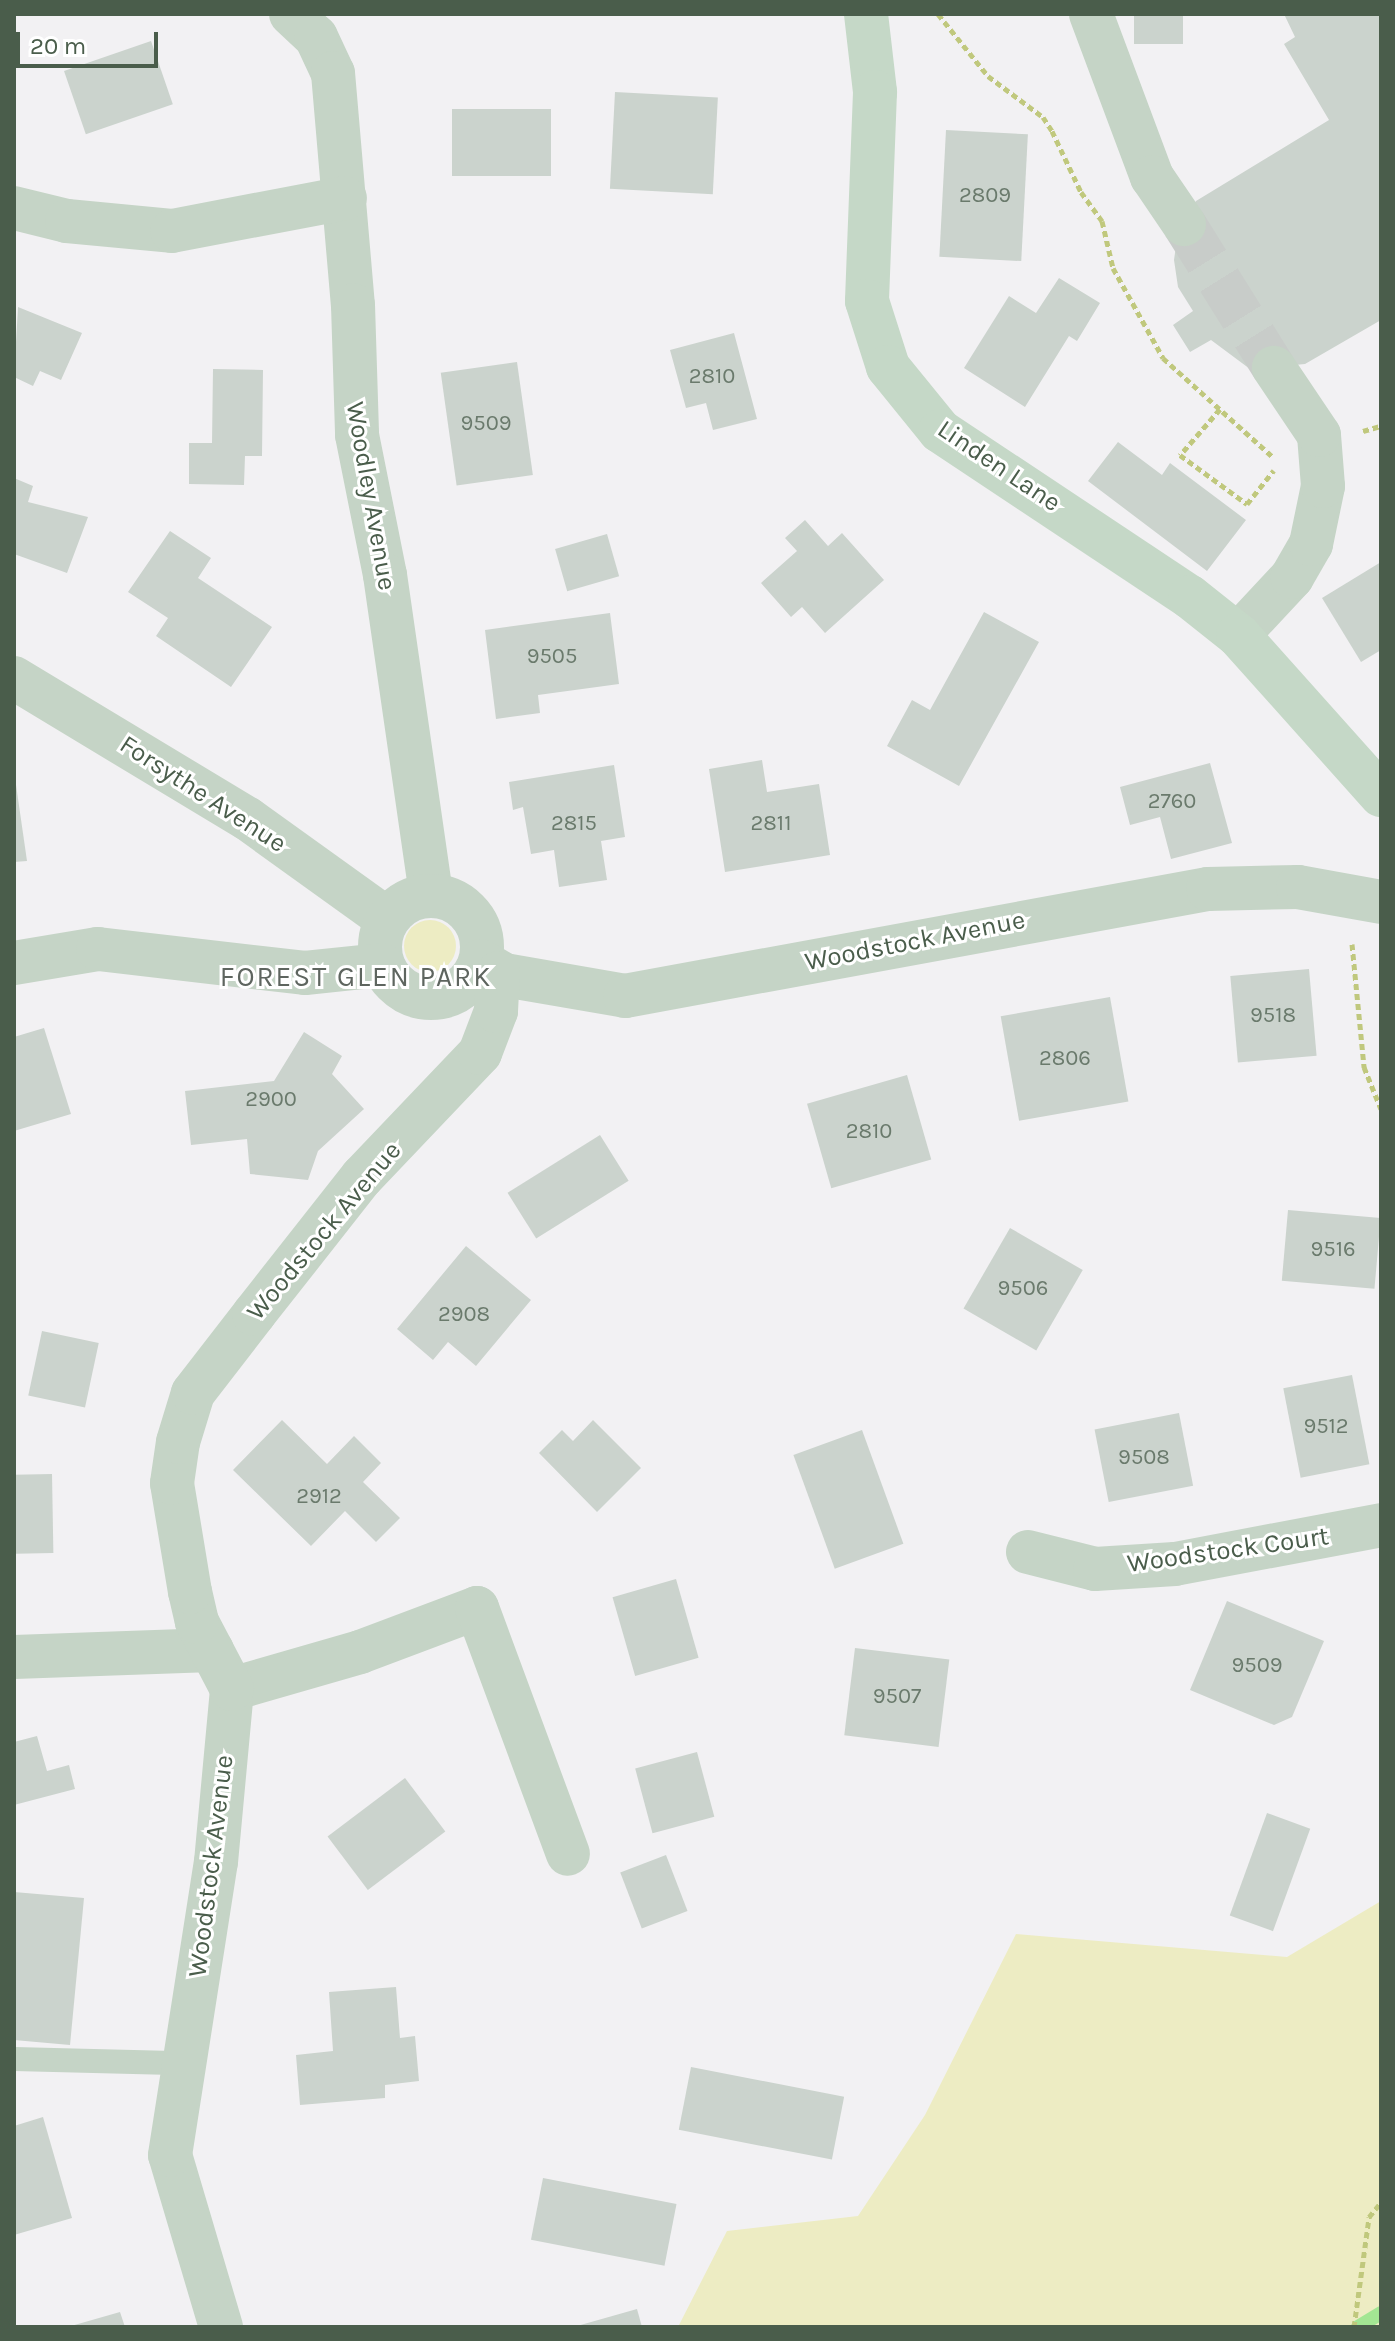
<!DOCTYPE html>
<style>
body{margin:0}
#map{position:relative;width:1395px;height:2341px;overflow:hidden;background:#f2f1f3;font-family:Karla,sans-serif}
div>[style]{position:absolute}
.green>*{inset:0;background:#edecc3}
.round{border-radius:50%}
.stream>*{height:14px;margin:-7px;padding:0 7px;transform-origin:7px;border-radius:7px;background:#a3e693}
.building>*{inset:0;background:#cbd3cd;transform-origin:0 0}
.street-tunnel>*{height:44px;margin-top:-22px;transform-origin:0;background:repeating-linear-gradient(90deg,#c8ccc9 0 44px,transparent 0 66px)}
.path>*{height:5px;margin-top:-2.5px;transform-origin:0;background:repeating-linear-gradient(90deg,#c0c87d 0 6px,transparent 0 10px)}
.lane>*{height:24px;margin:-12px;padding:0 12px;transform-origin:12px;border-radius:12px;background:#c5d4c6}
.street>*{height:44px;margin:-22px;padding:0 22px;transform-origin:22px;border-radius:22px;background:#c5d4c6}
.street>.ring{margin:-22px;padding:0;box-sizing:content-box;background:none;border:44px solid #c5d4c6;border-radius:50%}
.secondary>*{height:44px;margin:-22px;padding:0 22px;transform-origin:22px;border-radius:22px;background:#c5d8c7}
span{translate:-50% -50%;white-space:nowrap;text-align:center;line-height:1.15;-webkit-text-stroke:6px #fff;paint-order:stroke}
.number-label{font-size:22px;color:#6a7a6c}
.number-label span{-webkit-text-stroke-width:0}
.street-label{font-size:26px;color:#4a5d4b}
.neighbourhood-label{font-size:28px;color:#5e655f;letter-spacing:2px}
.frame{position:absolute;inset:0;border:16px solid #4a5d4b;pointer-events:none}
.scale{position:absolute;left:16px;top:32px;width:142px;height:36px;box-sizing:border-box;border:4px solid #4a5d4b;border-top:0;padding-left:10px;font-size:24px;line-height:28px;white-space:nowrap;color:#4a5d4b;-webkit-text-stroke:6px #fff;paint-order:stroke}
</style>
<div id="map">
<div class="green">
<i class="round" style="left:404px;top:920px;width:52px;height:52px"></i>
<i style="clip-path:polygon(1381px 1901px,1381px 2327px,678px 2327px,727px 2231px,858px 2216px,925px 2115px,1016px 1934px,1287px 1957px)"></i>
</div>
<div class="stream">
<i style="left:1358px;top:2327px;width:27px;rotate:-31deg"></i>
</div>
<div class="building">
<i style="left:1134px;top:14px;width:49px;height:30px"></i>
<i style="clip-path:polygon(1284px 14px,1381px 14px,1381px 320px,1305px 364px,1250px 369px,1211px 340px,1190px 352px,1173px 325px,1193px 311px,1178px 287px,1174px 260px,1178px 232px,1196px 201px,1329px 120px,1284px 44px,1295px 37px)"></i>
<i style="left:151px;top:41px;width:67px;height:92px;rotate:71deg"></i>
<i style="left:615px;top:92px;width:103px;height:97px;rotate:3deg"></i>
<i style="left:452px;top:109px;width:99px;height:67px"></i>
<i style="left:946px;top:130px;width:82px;height:127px;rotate:3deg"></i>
<i style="clip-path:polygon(1059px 278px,1100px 303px,1077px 341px,1069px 336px,1025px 407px,964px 368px,1009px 296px,1036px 313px)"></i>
<i style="clip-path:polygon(18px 307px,82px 333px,61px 380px,40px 371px,33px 386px,14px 377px)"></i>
<i style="clip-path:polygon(734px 333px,757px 419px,713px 430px,706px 403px,686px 408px,670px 350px)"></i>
<i style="left:517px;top:362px;width:114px;height:77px;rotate:82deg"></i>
<i style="clip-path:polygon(213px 369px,263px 370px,262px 456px,245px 456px,244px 485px,189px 484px,189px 443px,212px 443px)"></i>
<i style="clip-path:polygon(1118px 442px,1162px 475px,1170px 463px,1246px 520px,1207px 571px,1088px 481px)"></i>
<i style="clip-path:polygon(14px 478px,33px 486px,28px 502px,88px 517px,67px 573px,14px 554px)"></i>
<i style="clip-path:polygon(805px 520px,828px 546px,842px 533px,884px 580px,825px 633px,802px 607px,791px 617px,761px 583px,797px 551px,785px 538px)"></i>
<i style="clip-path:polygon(170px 531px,211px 558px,198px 578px,272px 627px,231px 687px,156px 636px,168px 618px,128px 592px)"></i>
<i style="left:607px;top:534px;width:44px;height:54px;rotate:74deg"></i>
<i style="clip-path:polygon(1381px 562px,1381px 650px,1361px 662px,1322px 598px)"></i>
<i style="clip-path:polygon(984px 612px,1039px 642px,959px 786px,887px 746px,912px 700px,930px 710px)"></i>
<i style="clip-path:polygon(610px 613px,619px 684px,538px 695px,540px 713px,496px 719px,485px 630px)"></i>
<i style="clip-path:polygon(762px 760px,767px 792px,819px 784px,830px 855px,725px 872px,709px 769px)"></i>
<i style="clip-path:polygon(1210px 763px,1232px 843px,1171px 859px,1160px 817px,1130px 825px,1120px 787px)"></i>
<i style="clip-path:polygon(614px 765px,625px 837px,601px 841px,607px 880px,559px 887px,554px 850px,531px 854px,523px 807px,513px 810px,509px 782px)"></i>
<i style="clip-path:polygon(14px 771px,27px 861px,14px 862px)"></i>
<i style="left:1309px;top:969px;width:87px;height:79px;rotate:85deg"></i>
<i style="left:1110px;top:997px;width:106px;height:111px;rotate:80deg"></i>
<i style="clip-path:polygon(44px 1028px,71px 1114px,14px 1131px,14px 1037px)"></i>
<i style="clip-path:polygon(304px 1032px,342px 1056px,332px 1074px,364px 1109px,318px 1151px,308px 1180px,250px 1174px,247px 1139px,191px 1145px,185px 1091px,274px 1081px)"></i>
<i style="left:907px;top:1075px;width:88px;height:104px;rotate:74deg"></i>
<i style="left:600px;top:1135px;width:54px;height:109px;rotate:58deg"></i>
<i style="left:1288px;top:1210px;width:93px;height:71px;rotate:5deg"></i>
<i style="left:1010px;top:1228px;width:84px;height:93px;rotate:30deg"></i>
<i style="clip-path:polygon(466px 1246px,531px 1300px,476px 1366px,448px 1342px,433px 1360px,397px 1329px)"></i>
<i style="left:42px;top:1331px;width:58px;height:66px;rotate:12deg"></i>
<i style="left:1352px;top:1375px;width:91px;height:70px;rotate:79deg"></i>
<i style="left:1179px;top:1413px;width:74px;height:86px;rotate:79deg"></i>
<i style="clip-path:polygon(282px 1420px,327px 1464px,354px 1436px,381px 1463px,363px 1482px,400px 1518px,376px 1542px,345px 1511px,311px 1546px,233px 1470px)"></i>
<i style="clip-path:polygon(593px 1420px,641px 1468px,597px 1512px,539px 1453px,562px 1430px,573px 1441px)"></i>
<i style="left:862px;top:1430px;width:121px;height:73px;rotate:70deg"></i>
<i style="left:52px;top:1474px;width:79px;height:38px;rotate:89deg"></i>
<i style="left:676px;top:1579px;width:82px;height:66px;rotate:74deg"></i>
<i style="clip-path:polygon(1227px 1601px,1324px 1641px,1292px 1717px,1274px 1725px,1190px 1690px)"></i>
<i style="left:855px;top:1648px;width:95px;height:88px;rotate:7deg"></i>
<i style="clip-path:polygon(37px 1736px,47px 1771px,69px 1765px,75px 1789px,14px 1805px,14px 1742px)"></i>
<i style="left:697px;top:1752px;width:67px;height:64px;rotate:75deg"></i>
<i style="left:405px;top:1778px;width:67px;height:97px;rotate:53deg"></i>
<i style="left:1267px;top:1813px;width:46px;height:109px;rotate:20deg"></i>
<i style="left:666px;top:1855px;width:60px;height:49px;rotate:69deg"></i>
<i style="clip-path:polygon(14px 1892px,84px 1898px,70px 2045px,14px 2040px)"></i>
<i style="clip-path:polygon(396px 1987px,400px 2038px,415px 2036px,419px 2081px,385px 2085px,385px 2098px,300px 2105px,296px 2055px,333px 2051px,329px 1992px)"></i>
<i style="left:691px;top:2067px;width:156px;height:64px;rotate:11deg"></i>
<i style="clip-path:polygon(43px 2117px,72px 2218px,14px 2235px,14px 2126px)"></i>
<i style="left:543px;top:2178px;width:136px;height:63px;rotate:11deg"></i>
<i style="clip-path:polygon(637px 2309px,642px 2327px,577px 2327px,577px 2326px)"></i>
<i style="clip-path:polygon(120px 2312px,125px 2327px,71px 2327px,71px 2326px)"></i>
</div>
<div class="street-tunnel">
<i style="left:1184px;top:224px;width:170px;rotate:58deg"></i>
</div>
<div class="path">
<i style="left:938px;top:14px;width:80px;rotate:51.1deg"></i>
<i style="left:988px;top:76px;width:69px;rotate:36.7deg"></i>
<i style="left:1043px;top:117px;width:17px;rotate:57deg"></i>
<i style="left:1052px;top:131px;width:68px;rotate:64.6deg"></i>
<i style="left:1081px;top:192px;width:36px;rotate:54deg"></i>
<i style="left:1102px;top:221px;width:48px;rotate:76.8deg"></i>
<i style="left:1113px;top:268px;width:103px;rotate:60.9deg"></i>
<i style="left:1163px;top:358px;width:148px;rotate:42deg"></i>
<i style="left:1220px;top:409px;width:61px;rotate:131deg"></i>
<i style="left:1180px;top:455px;width:83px;rotate:36.2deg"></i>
<i style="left:1247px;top:504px;width:43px;rotate:-51.5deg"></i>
<i style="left:1363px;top:431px;width:19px;rotate:-16deg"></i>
<i style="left:1352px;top:944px;width:124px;rotate:84.4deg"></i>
<i style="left:1364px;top:1067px;width:45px;rotate:68deg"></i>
<i style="left:1354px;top:2327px;width:111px;rotate:-82.2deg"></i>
<i style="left:1369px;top:2217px;width:19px;rotate:-51deg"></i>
</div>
<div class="lane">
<i style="left:14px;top:2059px;width:169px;rotate:1.4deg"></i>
</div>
<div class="street">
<i style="left:291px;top:14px;width:34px;rotate:43deg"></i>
<i style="left:316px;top:37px;width:40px;rotate:65deg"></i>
<i style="left:333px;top:73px;width:233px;rotate:85.1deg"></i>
<i style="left:353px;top:305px;width:130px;rotate:88.2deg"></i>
<i style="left:357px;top:435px;width:143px;rotate:78.7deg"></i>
<i style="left:385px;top:575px;width:323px;rotate:81.8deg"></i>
<i style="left:1091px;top:14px;width:174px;rotate:69.5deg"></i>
<i style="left:1152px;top:177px;width:57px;rotate:55.8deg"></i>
<i style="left:14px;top:208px;width:55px;rotate:13.8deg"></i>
<i style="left:67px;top:221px;width:105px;rotate:5.4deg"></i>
<i style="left:172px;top:231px;width:176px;rotate:-10.8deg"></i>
<i style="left:1238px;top:635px;width:79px;rotate:-47deg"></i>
<i style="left:1292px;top:577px;width:38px;rotate:-60deg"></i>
<i style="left:1311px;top:544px;width:59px;rotate:-78.3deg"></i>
<i style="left:1323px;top:486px;width:51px;rotate:-94.5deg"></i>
<i style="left:1319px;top:435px;width:81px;rotate:-123.9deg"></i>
<i style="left:14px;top:678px;width:273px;rotate:31.1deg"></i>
<i style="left:248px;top:819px;width:171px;rotate:35.7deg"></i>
<i class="ring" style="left:380px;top:896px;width:58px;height:58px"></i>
<i style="left:481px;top:961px;width:27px;rotate:31deg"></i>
<i style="left:504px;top:975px;width:123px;rotate:9.8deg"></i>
<i style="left:625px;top:996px;width:593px;rotate:-10.4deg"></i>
<i style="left:1208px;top:889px;width:90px;rotate:-1.3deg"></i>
<i style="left:1298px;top:887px;width:84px;rotate:10.2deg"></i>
<i style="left:14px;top:963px;width:85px;rotate:-9.5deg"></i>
<i style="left:98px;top:949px;width:208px;rotate:6.6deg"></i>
<i style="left:305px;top:973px;width:78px;rotate:-5.9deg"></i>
<i style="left:1028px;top:1552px;width:69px;rotate:14.2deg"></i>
<i style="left:1095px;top:1569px;width:80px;rotate:-3.6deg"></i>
<i style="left:1175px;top:1564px;width:210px;rotate:-10.7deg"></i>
<i style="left:14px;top:1657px;width:198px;rotate:-2deg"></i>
<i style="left:232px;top:1689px;width:133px;rotate:-16.1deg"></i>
<i style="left:360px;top:1652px;width:125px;rotate:-20.6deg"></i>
<i style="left:477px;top:1608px;width:262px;rotate:69.7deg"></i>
<i style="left:221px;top:2327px;width:179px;rotate:-106.5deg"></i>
<i style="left:170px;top:2155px;width:297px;rotate:-81.1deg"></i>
<i style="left:216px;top:1862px;width:174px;rotate:-84.7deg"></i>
<i style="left:232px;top:1689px;width:76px;rotate:-117.6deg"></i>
<i style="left:197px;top:1622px;width:31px;rotate:-103deg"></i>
<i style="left:190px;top:1592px;width:110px;rotate:-99.4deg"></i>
<i style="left:172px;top:1483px;width:41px;rotate:-81.7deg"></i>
<i style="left:178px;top:1442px;width:51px;rotate:-73deg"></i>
<i style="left:193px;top:1393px;width:100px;rotate:-52.3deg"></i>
<i style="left:254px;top:1314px;width:174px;rotate:-51.8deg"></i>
<i style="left:362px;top:1177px;width:171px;rotate:-46.4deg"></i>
<i style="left:480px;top:1053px;width:45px;rotate:-69.1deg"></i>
<i style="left:496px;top:1011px;width:38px;rotate:-87deg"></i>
</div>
<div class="secondary">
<i style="left:866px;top:14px;width:79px;rotate:83.4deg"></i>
<i style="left:875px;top:92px;width:209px;rotate:92.2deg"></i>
<i style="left:867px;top:301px;width:69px;rotate:72.3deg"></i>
<i style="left:888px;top:367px;width:82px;rotate:50.9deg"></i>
<i style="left:940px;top:431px;width:300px;rotate:33.6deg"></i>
<i style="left:1190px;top:597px;width:61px;rotate:38.4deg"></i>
<i style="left:1238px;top:635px;width:215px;rotate:48.2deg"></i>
</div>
<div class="number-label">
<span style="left:985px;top:196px">2809</span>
<span style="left:712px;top:377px">2810</span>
<span style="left:486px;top:424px">9509</span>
<span style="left:552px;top:657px">9505</span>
<span style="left:1172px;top:802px">2760</span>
<span style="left:574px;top:824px">2815</span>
<span style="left:771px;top:824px">2811</span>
<span style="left:1273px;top:1016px">9518</span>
<span style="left:1065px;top:1059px">2806</span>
<span style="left:271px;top:1100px">2900</span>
<span style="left:869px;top:1132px">2810</span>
<span style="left:1333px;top:1250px">9516</span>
<span style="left:1023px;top:1289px">9506</span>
<span style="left:464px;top:1315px">2908</span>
<span style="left:1326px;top:1427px">9512</span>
<span style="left:1144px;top:1458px">9508</span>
<span style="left:319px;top:1497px">2912</span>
<span style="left:1257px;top:1666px">9509</span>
<span style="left:897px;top:1697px">9507</span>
</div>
<div class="street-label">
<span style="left:999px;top:466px;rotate:34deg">Linden Lane</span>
<span style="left:371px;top:496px;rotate:80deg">Woodley Avenue</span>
<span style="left:203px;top:794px;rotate:33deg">Forsythe Avenue</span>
<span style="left:915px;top:941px;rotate:-11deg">Woodstock Avenue</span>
<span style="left:324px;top:1231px;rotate:-50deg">Woodstock Avenue</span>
<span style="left:1228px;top:1550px;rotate:-8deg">Woodstock Court</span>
<span style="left:211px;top:1866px;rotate:-83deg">Woodstock Avenue</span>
</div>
<div class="neighbourhood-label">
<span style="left:356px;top:977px">FOREST GLEN PARK</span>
</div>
<div class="frame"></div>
<div class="scale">20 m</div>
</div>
